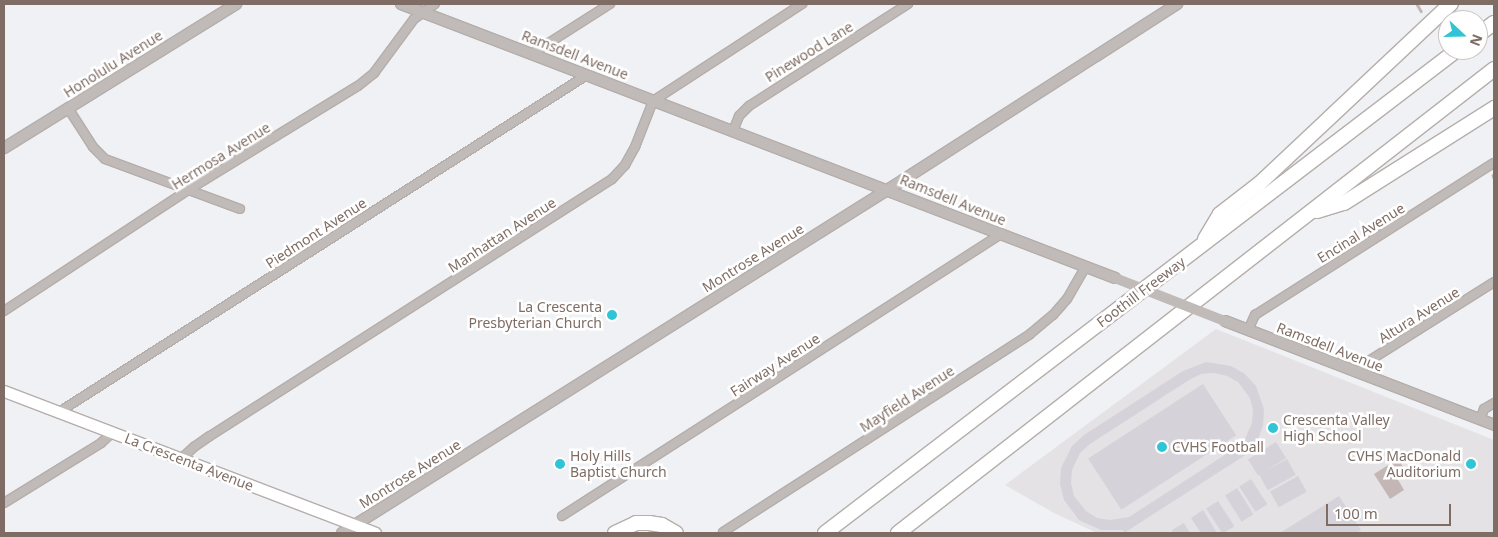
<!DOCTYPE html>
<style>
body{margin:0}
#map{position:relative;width:1498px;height:537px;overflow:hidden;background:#f0f1f4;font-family:"Noto Sans",sans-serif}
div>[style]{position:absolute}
.built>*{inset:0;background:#e4e2e4}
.green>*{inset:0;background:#d6d2da;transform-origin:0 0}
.water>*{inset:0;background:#c3b6b4}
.stream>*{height:2.5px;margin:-1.25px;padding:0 1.25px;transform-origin:1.25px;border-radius:1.25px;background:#c3b6b4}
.roads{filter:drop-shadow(1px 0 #b5aeab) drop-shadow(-1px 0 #b5aeab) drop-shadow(0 1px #b5aeab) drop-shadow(0 -1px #b5aeab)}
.minor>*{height:8px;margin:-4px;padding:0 4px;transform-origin:4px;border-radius:4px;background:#c0bbb8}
.tertiary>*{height:10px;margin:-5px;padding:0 5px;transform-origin:5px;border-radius:5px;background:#c0bbb8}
.secondary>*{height:11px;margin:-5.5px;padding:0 5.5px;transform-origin:5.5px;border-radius:5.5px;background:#fff}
.motorway>*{height:14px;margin:-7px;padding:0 7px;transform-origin:7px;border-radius:7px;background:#fff}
.tertiary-bridge>*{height:10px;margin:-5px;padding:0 5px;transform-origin:5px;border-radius:5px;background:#c0bbb8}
.dots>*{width:14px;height:14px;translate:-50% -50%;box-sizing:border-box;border:2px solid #fff;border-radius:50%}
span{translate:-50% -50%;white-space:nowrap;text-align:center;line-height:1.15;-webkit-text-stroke:5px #fff;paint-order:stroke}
.street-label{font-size:14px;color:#7f6d65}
.poi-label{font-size:14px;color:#7f6d65}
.right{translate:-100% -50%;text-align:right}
.left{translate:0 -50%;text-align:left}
.frame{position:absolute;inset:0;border:5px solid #7f6d65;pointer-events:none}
.north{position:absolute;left:1438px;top:10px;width:50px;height:50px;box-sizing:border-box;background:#fff;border:1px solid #ccc5c1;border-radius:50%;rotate:111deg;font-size:14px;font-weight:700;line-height:20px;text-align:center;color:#7f6d65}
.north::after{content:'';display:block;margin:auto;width:18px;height:22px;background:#30c5d4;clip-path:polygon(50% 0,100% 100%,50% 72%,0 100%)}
.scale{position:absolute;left:1326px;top:504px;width:125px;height:22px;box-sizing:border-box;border:2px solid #7f6d65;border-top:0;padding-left:6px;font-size:15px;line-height:18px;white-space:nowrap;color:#7f6d65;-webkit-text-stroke:4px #fff;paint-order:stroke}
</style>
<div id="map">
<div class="built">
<i style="clip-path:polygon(1216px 329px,1494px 440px,1494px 533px,1097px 533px,1054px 513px,1005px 485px)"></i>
</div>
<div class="green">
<i style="clip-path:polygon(evenodd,1206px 362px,1231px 366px,1245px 374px,1256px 386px,1264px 409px,1263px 425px,1258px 440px,1261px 445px,1124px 533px,1123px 530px,1101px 530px,1079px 520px,1064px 500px,1060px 484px,1061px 468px,1072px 446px,1084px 435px,1183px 371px,1206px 362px,1214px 373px,1227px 376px,1238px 382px,1250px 398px,1253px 410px,1252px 423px,1244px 441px,1234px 449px,1129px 517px,1110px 520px,1097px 518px,1086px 511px,1074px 496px,1071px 483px,1072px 470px,1080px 453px,1090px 444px,1189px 380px,1201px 374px,1214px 373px)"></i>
<i style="left:1203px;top:384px;width:61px;height:137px;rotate:57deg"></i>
<i style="left:1276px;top:442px;width:19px;height:33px;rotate:58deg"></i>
<i style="left:1287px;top:459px;width:18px;height:32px;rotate:61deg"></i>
<i style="left:1298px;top:476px;width:18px;height:32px;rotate:61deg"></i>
<i style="left:1251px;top:479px;width:30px;height:14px;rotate:57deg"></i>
<i style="left:1237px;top:488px;width:31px;height:14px;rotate:58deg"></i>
<i style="clip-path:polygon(1339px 496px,1361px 530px,1356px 533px,1280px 533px)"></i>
<i style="left:1218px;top:501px;width:30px;height:14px;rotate:57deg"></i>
<i style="clip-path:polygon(1203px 510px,1217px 533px,1201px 533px,1191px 518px)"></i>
<i style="clip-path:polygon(1184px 523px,1190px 533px,1173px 533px,1172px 530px)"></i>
</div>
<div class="water">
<i style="clip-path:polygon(1398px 459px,1406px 472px,1397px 478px,1404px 490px,1390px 499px,1374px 474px)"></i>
</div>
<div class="stream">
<i style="left:1417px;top:4px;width:8px;rotate:60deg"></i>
<i style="left:1493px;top:175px;width:3px;rotate:72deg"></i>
</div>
<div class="roads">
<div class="minor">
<i style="left:533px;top:53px;width:91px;rotate:-32.5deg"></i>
<i style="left:68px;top:108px;width:46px;rotate:57.3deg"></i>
<i style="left:93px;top:147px;width:17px;rotate:45deg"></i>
<i style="left:105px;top:159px;width:144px;rotate:20.3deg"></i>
<i style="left:733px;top:131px;width:16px;rotate:-68deg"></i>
<i style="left:739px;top:116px;width:14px;rotate:-45deg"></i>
<i style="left:749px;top:106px;width:189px;rotate:-32.7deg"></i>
<i style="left:4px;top:311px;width:220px;rotate:-33.3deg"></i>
<i style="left:188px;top:190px;width:199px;rotate:-31.5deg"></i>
<i style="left:358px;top:86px;width:21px;rotate:-39deg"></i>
<i style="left:374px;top:73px;width:67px;rotate:-53.5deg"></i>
<i style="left:414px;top:19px;width:26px;rotate:-36deg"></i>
<i style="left:1248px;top:330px;width:17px;rotate:-65deg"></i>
<i style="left:1255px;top:315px;width:283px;rotate:-32.5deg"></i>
<i style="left:1360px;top:373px;width:10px;rotate:-66deg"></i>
<i style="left:1364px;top:364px;width:154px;rotate:-32.2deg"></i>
<i style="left:59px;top:412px;width:626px;rotate:-32.55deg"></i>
<i style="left:1480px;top:419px;width:11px;rotate:-68deg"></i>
<i style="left:1484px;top:409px;width:12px;rotate:-31deg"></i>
<i style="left:181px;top:459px;width:18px;rotate:-43deg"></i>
<i style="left:194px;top:447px;width:19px;rotate:-35deg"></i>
<i style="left:210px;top:436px;width:477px;rotate:-32.6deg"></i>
<i style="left:612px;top:179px;width:19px;rotate:-47deg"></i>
<i style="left:625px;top:165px;width:21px;rotate:-61deg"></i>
<i style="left:635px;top:147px;width:49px;rotate:-68.6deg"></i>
<i style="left:653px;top:101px;width:178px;rotate:-33.1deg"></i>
<i style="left:4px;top:503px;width:114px;rotate:-31.7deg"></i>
<i style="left:101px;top:443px;width:16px;rotate:-43deg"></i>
<i style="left:562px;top:516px;width:522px;rotate:-32.72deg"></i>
<i style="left:723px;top:532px;width:365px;rotate:-32.8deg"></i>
<i style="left:1030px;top:334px;width:30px;rotate:-40deg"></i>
<i style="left:1053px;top:315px;width:21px;rotate:-49deg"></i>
<i style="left:1067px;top:299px;width:38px;rotate:-60deg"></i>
</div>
<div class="tertiary">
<i style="left:401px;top:4px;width:765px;rotate:20.99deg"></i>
<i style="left:4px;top:148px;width:273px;rotate:-31.8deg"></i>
<i style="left:1225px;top:321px;width:288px;rotate:21.1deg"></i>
<i style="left:342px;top:533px;width:663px;rotate:-32.18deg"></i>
<i style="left:903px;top:180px;width:326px;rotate:-32.7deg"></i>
</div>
<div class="secondary">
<i style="left:4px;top:391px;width:397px;rotate:20.9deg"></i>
</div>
<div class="motorway">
<i style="left:1478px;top:35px;width:20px;rotate:-37deg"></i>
<i style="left:1317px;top:211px;width:28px;rotate:-17deg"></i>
<i style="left:1344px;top:203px;width:178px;rotate:-32.3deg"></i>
<i style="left:1205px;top:239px;width:29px;rotate:-59deg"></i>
<i style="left:1220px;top:214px;width:49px;rotate:-37.6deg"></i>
<i style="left:1259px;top:184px;width:263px;rotate:-43.2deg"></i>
<i style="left:615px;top:533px;width:23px;rotate:-25deg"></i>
<i style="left:636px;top:523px;width:13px"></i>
<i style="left:649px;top:523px;width:13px;rotate:9deg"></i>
<i style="left:662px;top:525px;width:16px;rotate:30deg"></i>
<i style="left:825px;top:533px;width:795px;rotate:-37.39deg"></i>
<i style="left:898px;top:533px;width:755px;rotate:-37.9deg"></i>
</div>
</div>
<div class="tertiary-bridge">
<i style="left:1115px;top:278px;width:118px;rotate:21.4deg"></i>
</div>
<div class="dots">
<i style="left:612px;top:315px;background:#30c5d4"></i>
<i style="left:1273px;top:428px;background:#30c5d4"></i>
<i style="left:1162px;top:447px;background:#30c5d4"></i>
<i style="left:560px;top:464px;background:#30c5d4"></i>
<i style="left:1471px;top:464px;background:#30c5d4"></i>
</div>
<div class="street-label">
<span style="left:809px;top:52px;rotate:-32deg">Pinewood Lane</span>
<span style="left:575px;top:55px;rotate:21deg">Ramsdell Avenue</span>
<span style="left:113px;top:64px;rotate:-32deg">Honolulu Avenue</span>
<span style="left:221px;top:156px;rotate:-32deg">Hermosa Avenue</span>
<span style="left:953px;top:200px;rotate:22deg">Ramsdell Avenue</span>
<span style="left:316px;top:233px;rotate:-33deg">Piedmont Avenue</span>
<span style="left:1361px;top:233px;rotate:-32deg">Encinal Avenue</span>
<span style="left:502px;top:235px;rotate:-33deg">Manhattan Avenue</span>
<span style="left:753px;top:258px;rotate:-32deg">Montrose Avenue</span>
<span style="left:1141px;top:292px;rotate:-37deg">Foothill Freeway</span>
<span style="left:1419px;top:315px;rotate:-32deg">Altura Avenue</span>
<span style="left:1330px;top:347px;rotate:21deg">Ramsdell Avenue</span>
<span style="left:775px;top:365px;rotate:-33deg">Fairway Avenue</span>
<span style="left:907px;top:399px;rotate:-33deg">Mayfield Avenue</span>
<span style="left:189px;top:462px;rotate:21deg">La Crescenta Avenue</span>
<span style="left:410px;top:474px;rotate:-32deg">Montrose Avenue</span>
</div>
<div class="poi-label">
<span class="right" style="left:602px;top:315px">La Crescenta<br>Presbyterian Church</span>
<span class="left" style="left:1283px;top:428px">Crescenta Valley<br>High School</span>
<span class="left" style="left:1172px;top:447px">CVHS Football</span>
<span class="left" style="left:570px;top:464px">Holy Hills<br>Baptist Church</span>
<span class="right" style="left:1461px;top:464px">CVHS MacDonald<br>Auditorium</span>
</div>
<div class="frame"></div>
<div class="north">N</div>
<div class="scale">100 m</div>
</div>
